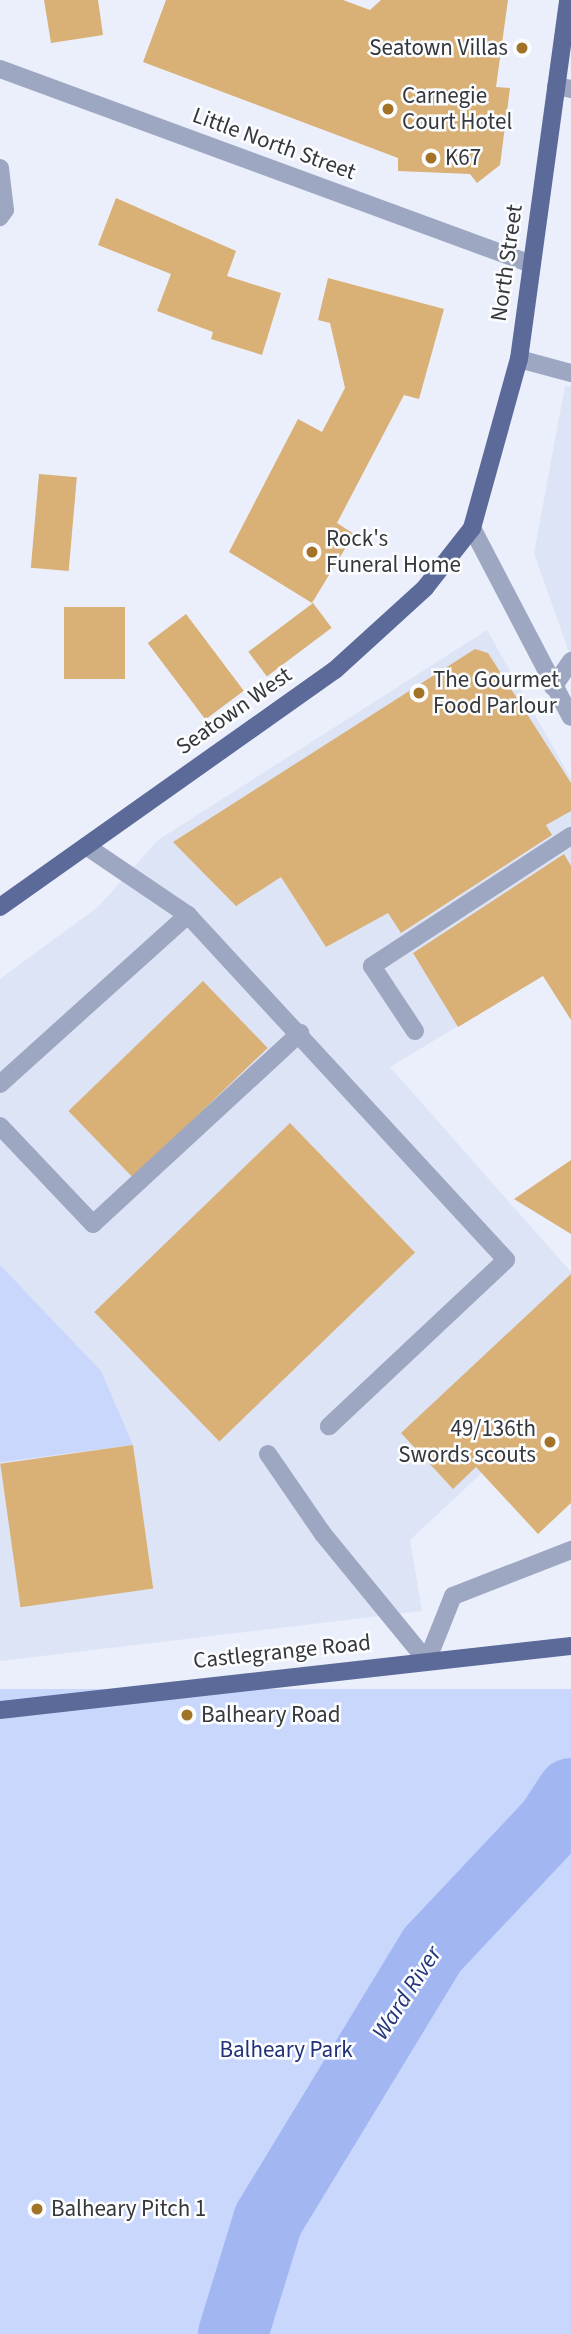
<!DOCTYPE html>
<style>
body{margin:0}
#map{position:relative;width:571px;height:2334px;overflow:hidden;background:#ebeffb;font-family:"Source Sans 3",sans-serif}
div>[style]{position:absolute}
.built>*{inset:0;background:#dde4f6}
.green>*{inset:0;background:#cad7fd;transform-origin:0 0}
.river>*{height:70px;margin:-35px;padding:0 35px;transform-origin:35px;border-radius:35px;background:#a2b6f2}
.building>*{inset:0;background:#d9b075;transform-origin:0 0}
.minor>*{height:18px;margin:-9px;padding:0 9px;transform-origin:9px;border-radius:9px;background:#9da7c2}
.major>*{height:18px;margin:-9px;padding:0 9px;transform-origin:9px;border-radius:9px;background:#5b6a99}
.dots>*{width:19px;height:19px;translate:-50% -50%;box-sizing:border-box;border:4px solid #fcfdff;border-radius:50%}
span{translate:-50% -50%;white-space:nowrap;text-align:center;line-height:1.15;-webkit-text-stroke:5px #fcfdff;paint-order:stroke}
.poi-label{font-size:23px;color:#35373b}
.right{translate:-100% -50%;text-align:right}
.left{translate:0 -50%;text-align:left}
.street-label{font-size:23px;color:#35373b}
.park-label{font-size:23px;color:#223176}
.water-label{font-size:24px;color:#25357a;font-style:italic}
</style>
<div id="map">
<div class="built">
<i style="clip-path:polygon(565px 386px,571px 387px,571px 658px,534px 553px)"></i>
<i style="clip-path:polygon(487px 630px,571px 779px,571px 958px,390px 1067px,571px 1272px,571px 1390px,410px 1540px,422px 1611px,0 1661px,0 979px,98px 907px,158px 840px)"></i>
</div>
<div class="green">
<i style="clip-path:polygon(0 1265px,101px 1371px,133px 1445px,0 1462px)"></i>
<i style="left:571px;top:1689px;width:645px;height:576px;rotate:90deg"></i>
</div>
<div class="river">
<i style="left:233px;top:2334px;width:119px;rotate:-72.9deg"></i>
<i style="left:268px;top:2220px;width:317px;rotate:-58.7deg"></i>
<i style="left:433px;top:1949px;width:172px;rotate:-46.7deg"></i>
<i style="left:551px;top:1824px;width:37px;rotate:-57deg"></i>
</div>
<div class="building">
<i style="clip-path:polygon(44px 0,98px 0,103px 35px,51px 43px)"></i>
<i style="clip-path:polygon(166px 0,343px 0,370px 10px,381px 0,508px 0,496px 87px,510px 88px,500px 165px,477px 183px,470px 174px,398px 171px,398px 158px,143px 62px)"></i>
<i style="clip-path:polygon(116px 198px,236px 251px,227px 276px,281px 293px,262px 355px,211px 339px,213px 332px,157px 311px,171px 274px,98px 245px)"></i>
<i style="clip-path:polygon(328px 278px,444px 309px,419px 399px,404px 395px,337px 523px,354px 534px,312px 603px,229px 552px,298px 419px,322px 432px,345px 388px,330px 323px,318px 320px)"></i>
<i style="left:39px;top:474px;width:38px;height:94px;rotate:5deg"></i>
<i style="left:313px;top:603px;width:31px;height:81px;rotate:53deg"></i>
<i style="left:64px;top:607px;width:61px;height:72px"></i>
<i style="left:186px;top:614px;width:96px;height:48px;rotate:53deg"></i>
<i style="clip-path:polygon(475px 649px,488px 653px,571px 783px,571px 811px,546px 825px,552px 835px,401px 933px,388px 913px,326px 947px,281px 877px,236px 906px,173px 842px)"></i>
<i style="clip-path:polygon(564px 854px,571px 866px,571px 1020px,543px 976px,458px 1027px,413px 953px)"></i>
<i style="left:203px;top:981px;width:93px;height:187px;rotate:46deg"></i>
<i style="left:290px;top:1123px;width:180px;height:272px;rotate:46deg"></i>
<i style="clip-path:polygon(571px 1160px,571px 1234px,514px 1199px)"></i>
<i style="clip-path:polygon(571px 1274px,571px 1503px,538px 1534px,476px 1467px,453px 1489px,401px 1433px)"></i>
<i style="left:133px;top:1445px;width:145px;height:134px;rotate:82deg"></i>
</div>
<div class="minor">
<i style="left:0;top:69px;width:566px;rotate:20.16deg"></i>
<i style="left:556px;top:86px;width:15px;rotate:11deg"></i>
<i style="left:0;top:168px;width:42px;rotate:83.2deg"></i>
<i style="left:5px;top:210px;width:9px;rotate:126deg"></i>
<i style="left:519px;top:359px;width:54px;rotate:15.1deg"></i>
<i style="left:472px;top:528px;width:213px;rotate:62.4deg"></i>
<i style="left:553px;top:687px;width:32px;rotate:-55deg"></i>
<i style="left:86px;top:846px;width:123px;rotate:34.1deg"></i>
<i style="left:188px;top:915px;width:469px;rotate:47.3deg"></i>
<i style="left:506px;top:1260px;width:243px;rotate:136.8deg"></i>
<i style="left:415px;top:1031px;width:78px;rotate:-123.5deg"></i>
<i style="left:372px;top:966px;width:238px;rotate:-33.2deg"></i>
<i style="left:0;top:1084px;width:253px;rotate:-42deg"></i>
<i style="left:0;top:1126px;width:135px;rotate:46.5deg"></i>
<i style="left:93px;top:1224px;width:282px;rotate:-42.7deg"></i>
<i style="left:268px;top:1454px;width:97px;rotate:55.5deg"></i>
<i style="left:323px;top:1534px;width:164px;rotate:50.7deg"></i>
<i style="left:427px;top:1661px;width:70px;rotate:-68.2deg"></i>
<i style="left:453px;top:1596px;width:127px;rotate:-21.3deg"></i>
</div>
<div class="major">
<i style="left:0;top:907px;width:410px;rotate:-35.3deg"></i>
<i style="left:335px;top:670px;width:122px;rotate:-42.3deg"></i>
<i style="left:425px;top:588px;width:76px;rotate:-51.9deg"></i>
<i style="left:472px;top:528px;width:175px;rotate:-74.5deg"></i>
<i style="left:519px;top:359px;width:362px;rotate:-82.2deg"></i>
<i style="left:0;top:1710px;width:575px;rotate:-6.4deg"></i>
</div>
<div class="dots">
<i style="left:522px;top:48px;background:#a27326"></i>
<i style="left:388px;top:109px;background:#a27326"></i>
<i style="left:431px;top:158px;background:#a27326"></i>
<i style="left:312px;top:552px;background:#a27326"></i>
<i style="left:419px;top:693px;background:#a27326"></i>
<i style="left:550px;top:1442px;background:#a27326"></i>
<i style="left:187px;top:1715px;background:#a27326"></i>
<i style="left:37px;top:2209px;background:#a27326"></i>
</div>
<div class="poi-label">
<span class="right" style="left:508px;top:48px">Seatown Villas</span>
<span class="left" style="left:402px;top:109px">Carnegie<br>Court Hotel</span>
<span class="left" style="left:445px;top:158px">K67</span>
<span class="left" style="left:326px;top:552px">Rock's<br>Funeral Home</span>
<span class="left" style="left:433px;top:693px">The Gourmet<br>Food Parlour</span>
<span class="right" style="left:536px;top:1442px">49/136th<br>Swords scouts</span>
<span class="left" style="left:201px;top:1715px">Balheary Road</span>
<span class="left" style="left:51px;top:2209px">Balheary Pitch 1</span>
</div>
<div class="street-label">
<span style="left:274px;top:144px;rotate:20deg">Little North Street</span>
<span style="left:507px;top:263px;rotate:-82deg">North Street</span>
<span style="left:234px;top:711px;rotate:-35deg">Seatown West</span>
<span style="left:282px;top:1652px;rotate:-6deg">Castlegrange Road</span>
</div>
<div class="park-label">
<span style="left:286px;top:2050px">Balheary Park</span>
</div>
<div class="water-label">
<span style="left:407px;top:1993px;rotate:-57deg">Ward River</span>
</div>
</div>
